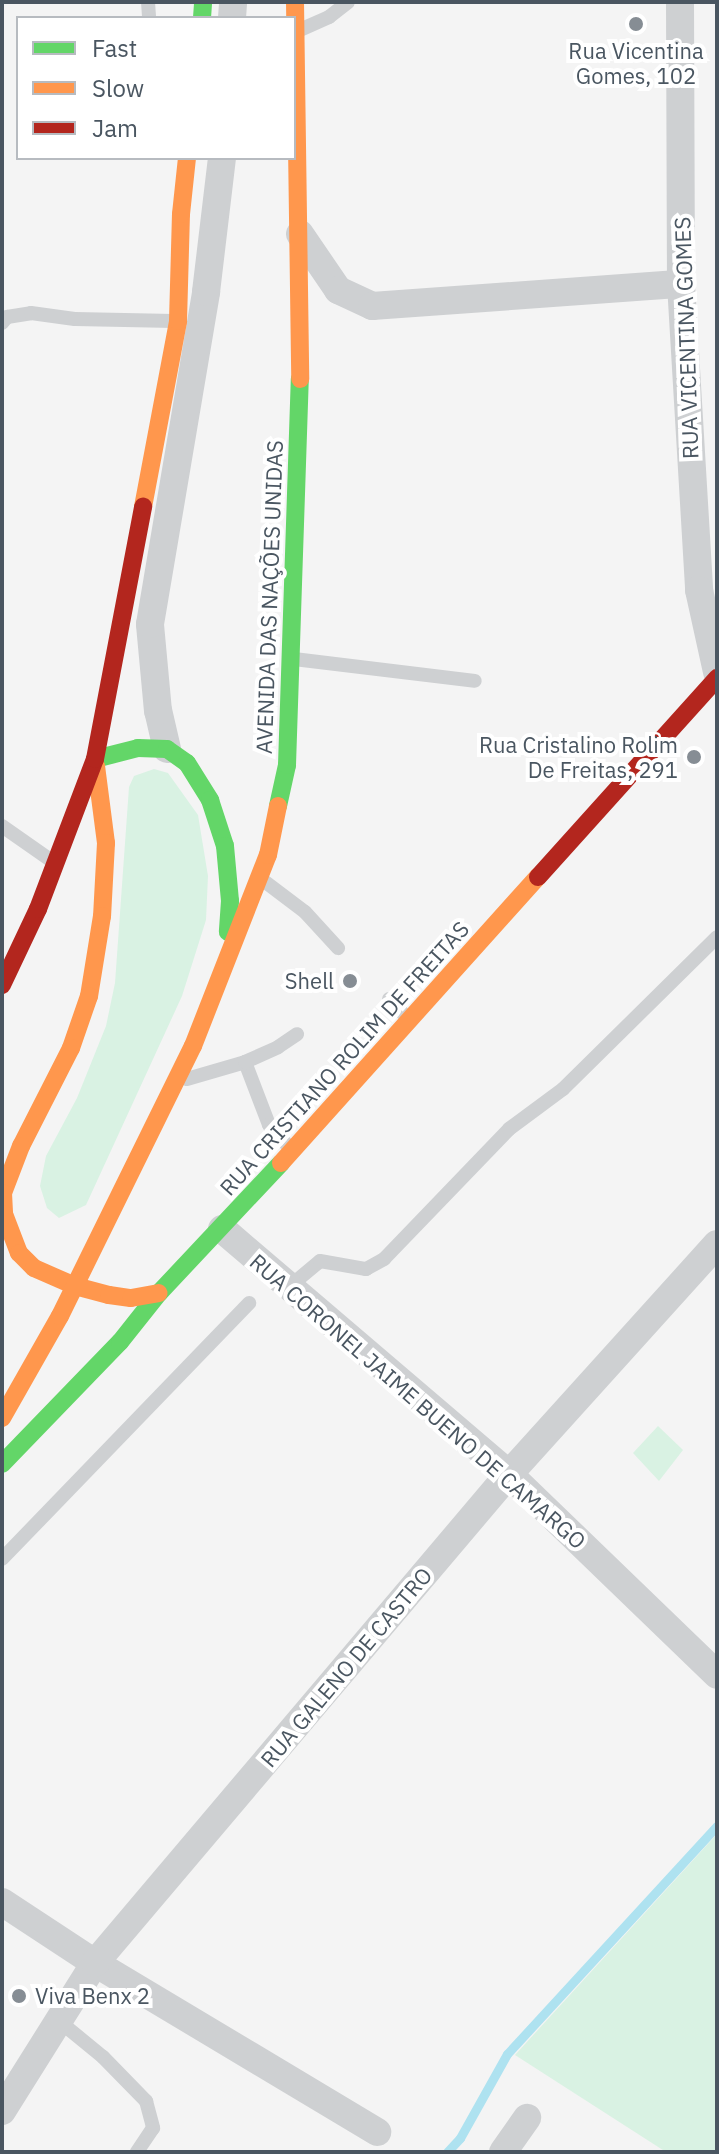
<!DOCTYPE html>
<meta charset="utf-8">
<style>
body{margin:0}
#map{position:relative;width:719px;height:2154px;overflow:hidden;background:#f4f4f4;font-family:"IBM Plex Sans",sans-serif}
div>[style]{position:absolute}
.green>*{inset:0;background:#d9f2e3}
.stream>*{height:9px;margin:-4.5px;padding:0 4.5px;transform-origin:4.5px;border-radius:4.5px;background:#aee2f0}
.lane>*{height:14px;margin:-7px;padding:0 7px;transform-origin:7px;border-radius:7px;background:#ced0d2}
.street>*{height:28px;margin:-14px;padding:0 14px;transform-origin:14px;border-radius:14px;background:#ced0d2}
.fast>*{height:18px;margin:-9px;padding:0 9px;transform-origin:9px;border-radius:9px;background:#63d668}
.slow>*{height:18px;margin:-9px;padding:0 9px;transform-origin:9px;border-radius:9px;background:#ff974d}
.jam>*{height:18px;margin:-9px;padding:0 9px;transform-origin:9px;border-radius:9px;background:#b3261e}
.dots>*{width:22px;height:22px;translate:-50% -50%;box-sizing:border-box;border:4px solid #fff;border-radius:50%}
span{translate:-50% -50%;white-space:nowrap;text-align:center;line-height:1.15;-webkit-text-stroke:8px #fff;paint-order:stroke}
.poi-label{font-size:22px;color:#4a5661}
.right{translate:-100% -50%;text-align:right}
.left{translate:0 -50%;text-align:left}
.street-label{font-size:22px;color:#4a5661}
.frame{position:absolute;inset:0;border:4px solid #4a5661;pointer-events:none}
.legend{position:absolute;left:16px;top:16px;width:280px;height:144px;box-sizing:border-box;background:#fff;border:2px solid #b7bbc0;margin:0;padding:10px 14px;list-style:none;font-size:24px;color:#4a5661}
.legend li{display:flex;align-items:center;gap:16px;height:40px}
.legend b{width:40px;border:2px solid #b7bbc0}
</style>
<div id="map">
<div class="green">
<i style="clip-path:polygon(154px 769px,168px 773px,198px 815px,208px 876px,206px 920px,182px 996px,86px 1205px,59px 1218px,47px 1208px,40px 1186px,46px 1156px,77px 1098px,106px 1026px,115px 983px,129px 787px,134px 776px)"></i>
<i style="clip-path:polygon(658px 1426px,683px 1450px,659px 1481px,633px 1453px)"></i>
<i style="clip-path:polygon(717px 1834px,717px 2152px,666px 2152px,515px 2055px)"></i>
</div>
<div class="stream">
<i style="left:447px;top:2152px;width:19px;rotate:-47deg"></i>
<i style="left:460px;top:2138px;width:96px;rotate:-60.8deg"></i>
<i style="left:507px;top:2054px;width:310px;rotate:-47.4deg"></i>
</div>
<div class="lane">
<i style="left:148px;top:2px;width:16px;rotate:86deg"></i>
<i style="left:302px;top:29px;width:30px;rotate:-24deg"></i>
<i style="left:329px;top:17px;width:24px;rotate:-38deg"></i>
<i style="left:2px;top:323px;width:8px;rotate:-50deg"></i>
<i style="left:7px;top:317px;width:24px;rotate:-9deg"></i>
<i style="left:31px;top:313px;width:44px;rotate:7.8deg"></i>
<i style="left:75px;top:319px;width:99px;rotate:1.2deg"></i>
<i style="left:294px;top:659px;width:182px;rotate:6.9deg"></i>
<i style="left:2px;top:826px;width:61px;rotate:35deg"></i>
<i style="left:264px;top:881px;width:51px;rotate:37.1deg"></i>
<i style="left:305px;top:912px;width:49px;rotate:47.5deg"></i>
<i style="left:389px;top:999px;width:28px;rotate:46deg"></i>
<i style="left:245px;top:1062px;width:67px;rotate:69.1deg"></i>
<i style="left:269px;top:1125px;width:31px;rotate:48deg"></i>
<i style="left:187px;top:1079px;width:60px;rotate:-16.3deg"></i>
<i style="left:245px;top:1062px;width:36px;rotate:-24deg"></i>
<i style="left:278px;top:1047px;width:23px;rotate:-34deg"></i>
<i style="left:289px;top:1287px;width:40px;rotate:-40deg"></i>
<i style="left:320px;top:1261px;width:47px;rotate:9.9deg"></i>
<i style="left:366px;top:1269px;width:21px;rotate:-29deg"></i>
<i style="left:384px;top:1259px;width:180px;rotate:-46.1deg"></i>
<i style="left:509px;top:1129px;width:67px;rotate:-36.5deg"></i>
<i style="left:563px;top:1089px;width:216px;rotate:-44.6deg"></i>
<i style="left:2px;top:1559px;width:356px;rotate:-46deg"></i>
<i style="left:59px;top:2021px;width:57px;rotate:39.3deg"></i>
<i style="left:103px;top:2057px;width:62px;rotate:45.7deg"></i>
<i style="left:146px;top:2101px;width:28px;rotate:75deg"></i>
<i style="left:153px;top:2128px;width:29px;rotate:124deg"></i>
</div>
<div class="street">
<i style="left:680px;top:2px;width:282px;rotate:89.8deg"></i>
<i style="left:681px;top:284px;width:307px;rotate:86.6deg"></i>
<i style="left:699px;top:590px;width:84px;rotate:77.6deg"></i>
<i style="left:232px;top:18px;width:16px;rotate:-86deg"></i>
<i style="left:300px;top:234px;width:68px;rotate:55.8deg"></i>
<i style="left:338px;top:290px;width:38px;rotate:25deg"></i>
<i style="left:372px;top:306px;width:310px;rotate:-4.1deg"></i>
<i style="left:167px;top:749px;width:39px;rotate:-103deg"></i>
<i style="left:158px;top:711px;width:87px;rotate:-95.3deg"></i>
<i style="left:150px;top:624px;width:337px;rotate:-80.4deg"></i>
<i style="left:206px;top:292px;width:135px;rotate:-83.2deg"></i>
<i style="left:222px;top:1229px;width:377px;rotate:40.5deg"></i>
<i style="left:509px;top:1474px;width:289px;rotate:44deg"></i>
<i style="left:2px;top:1902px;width:111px;rotate:33.3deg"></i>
<i style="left:95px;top:1963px;width:329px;rotate:30.9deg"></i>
<i style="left:2px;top:2111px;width:175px;rotate:-57.9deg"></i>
<i style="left:95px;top:1963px;width:641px;rotate:-49.75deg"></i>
<i style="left:509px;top:1474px;width:310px;rotate:-47.9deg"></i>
<i style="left:503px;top:2152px;width:42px;rotate:-54.8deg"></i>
</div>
<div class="fast">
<i style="left:202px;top:18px;width:16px;rotate:-86deg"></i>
<i style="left:95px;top:759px;width:44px;rotate:-14.3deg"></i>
<i style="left:138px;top:748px;width:29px;rotate:2deg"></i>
<i style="left:167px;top:749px;width:24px;rotate:35deg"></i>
<i style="left:187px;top:763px;width:44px;rotate:58.1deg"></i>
<i style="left:210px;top:800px;width:48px;rotate:71.9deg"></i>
<i style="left:225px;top:846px;width:55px;rotate:84.8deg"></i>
<i style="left:230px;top:901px;width:31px;rotate:94deg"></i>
<i style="left:278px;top:806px;width:42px;rotate:-77.6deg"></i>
<i style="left:287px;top:765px;width:386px;rotate:-88.1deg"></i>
<i style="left:2px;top:1464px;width:170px;rotate:-46deg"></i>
<i style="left:120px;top:1342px;width:63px;rotate:-51.5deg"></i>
<i style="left:159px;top:1293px;width:178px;rotate:-46.8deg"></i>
</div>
<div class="slow">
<i style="left:295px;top:2px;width:377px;rotate:89.2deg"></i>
<i style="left:143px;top:507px;width:189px;rotate:-79.3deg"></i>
<i style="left:178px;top:321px;width:107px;rotate:-88.4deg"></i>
<i style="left:181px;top:214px;width:56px;rotate:-83.9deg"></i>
<i style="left:96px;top:766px;width:78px;rotate:82.6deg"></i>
<i style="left:106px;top:843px;width:73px;rotate:93.1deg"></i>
<i style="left:102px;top:916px;width:81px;rotate:99.2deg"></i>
<i style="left:89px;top:996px;width:55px;rotate:109.1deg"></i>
<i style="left:71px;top:1048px;width:110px;rotate:117deg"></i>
<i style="left:21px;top:1146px;width:50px;rotate:111deg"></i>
<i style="left:3px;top:1193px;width:21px;rotate:87deg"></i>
<i style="left:4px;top:1214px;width:42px;rotate:69deg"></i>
<i style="left:19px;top:1253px;width:21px;rotate:45deg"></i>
<i style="left:34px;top:1268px;width:45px;rotate:23.7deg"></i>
<i style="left:75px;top:1286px;width:35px;rotate:15deg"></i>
<i style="left:109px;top:1295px;width:22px;rotate:8deg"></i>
<i style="left:131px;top:1298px;width:28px;rotate:-10deg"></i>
<i style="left:281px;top:1163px;width:385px;rotate:-48.1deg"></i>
<i style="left:2px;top:1418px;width:117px;rotate:-60.4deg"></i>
<i style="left:60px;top:1316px;width:301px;rotate:-63.8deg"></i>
<i style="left:193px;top:1046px;width:205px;rotate:-68.6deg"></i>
<i style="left:268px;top:855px;width:50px;rotate:-78.5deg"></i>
</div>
<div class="jam">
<i style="left:538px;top:877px;width:268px;rotate:-48deg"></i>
<i style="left:2px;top:985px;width:84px;rotate:-64.7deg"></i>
<i style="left:38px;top:909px;width:160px;rotate:-69.2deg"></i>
<i style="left:95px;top:759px;width:257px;rotate:-79.2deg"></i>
</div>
<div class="dots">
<i style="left:636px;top:24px;background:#868d94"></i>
<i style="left:694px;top:757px;background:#868d94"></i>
<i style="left:350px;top:981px;background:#868d94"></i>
<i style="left:19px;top:1996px;background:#868d94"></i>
</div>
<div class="poi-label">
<span style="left:636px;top:63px">Rua Vicentina<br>Gomes, 102</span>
<span class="right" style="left:678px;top:757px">Rua Cristalino Rolim<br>De Freitas, 291</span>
<span class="right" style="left:334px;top:981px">Shell</span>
<span class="left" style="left:35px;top:1996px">Viva Benx 2</span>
</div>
<div class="street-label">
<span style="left:686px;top:338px;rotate:-92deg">RUA VICENTINA GOMES</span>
<span style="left:269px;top:597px;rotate:-88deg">AVENIDA DAS NAÇÕES UNIDAS</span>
<span style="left:344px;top:1058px;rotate:-48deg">RUA CRISTIANO ROLIM DE FREITAS</span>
<span style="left:418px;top:1401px;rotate:41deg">RUA CORONEL JAIME BUENO DE CAMARGO</span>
<span style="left:346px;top:1667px;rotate:-50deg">RUA GALENO DE CASTRO</span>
</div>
<div class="frame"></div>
<ul class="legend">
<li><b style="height:10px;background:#63d668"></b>Fast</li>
<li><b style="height:10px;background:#ff974d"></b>Slow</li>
<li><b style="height:10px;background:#b3261e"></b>Jam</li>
</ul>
</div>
